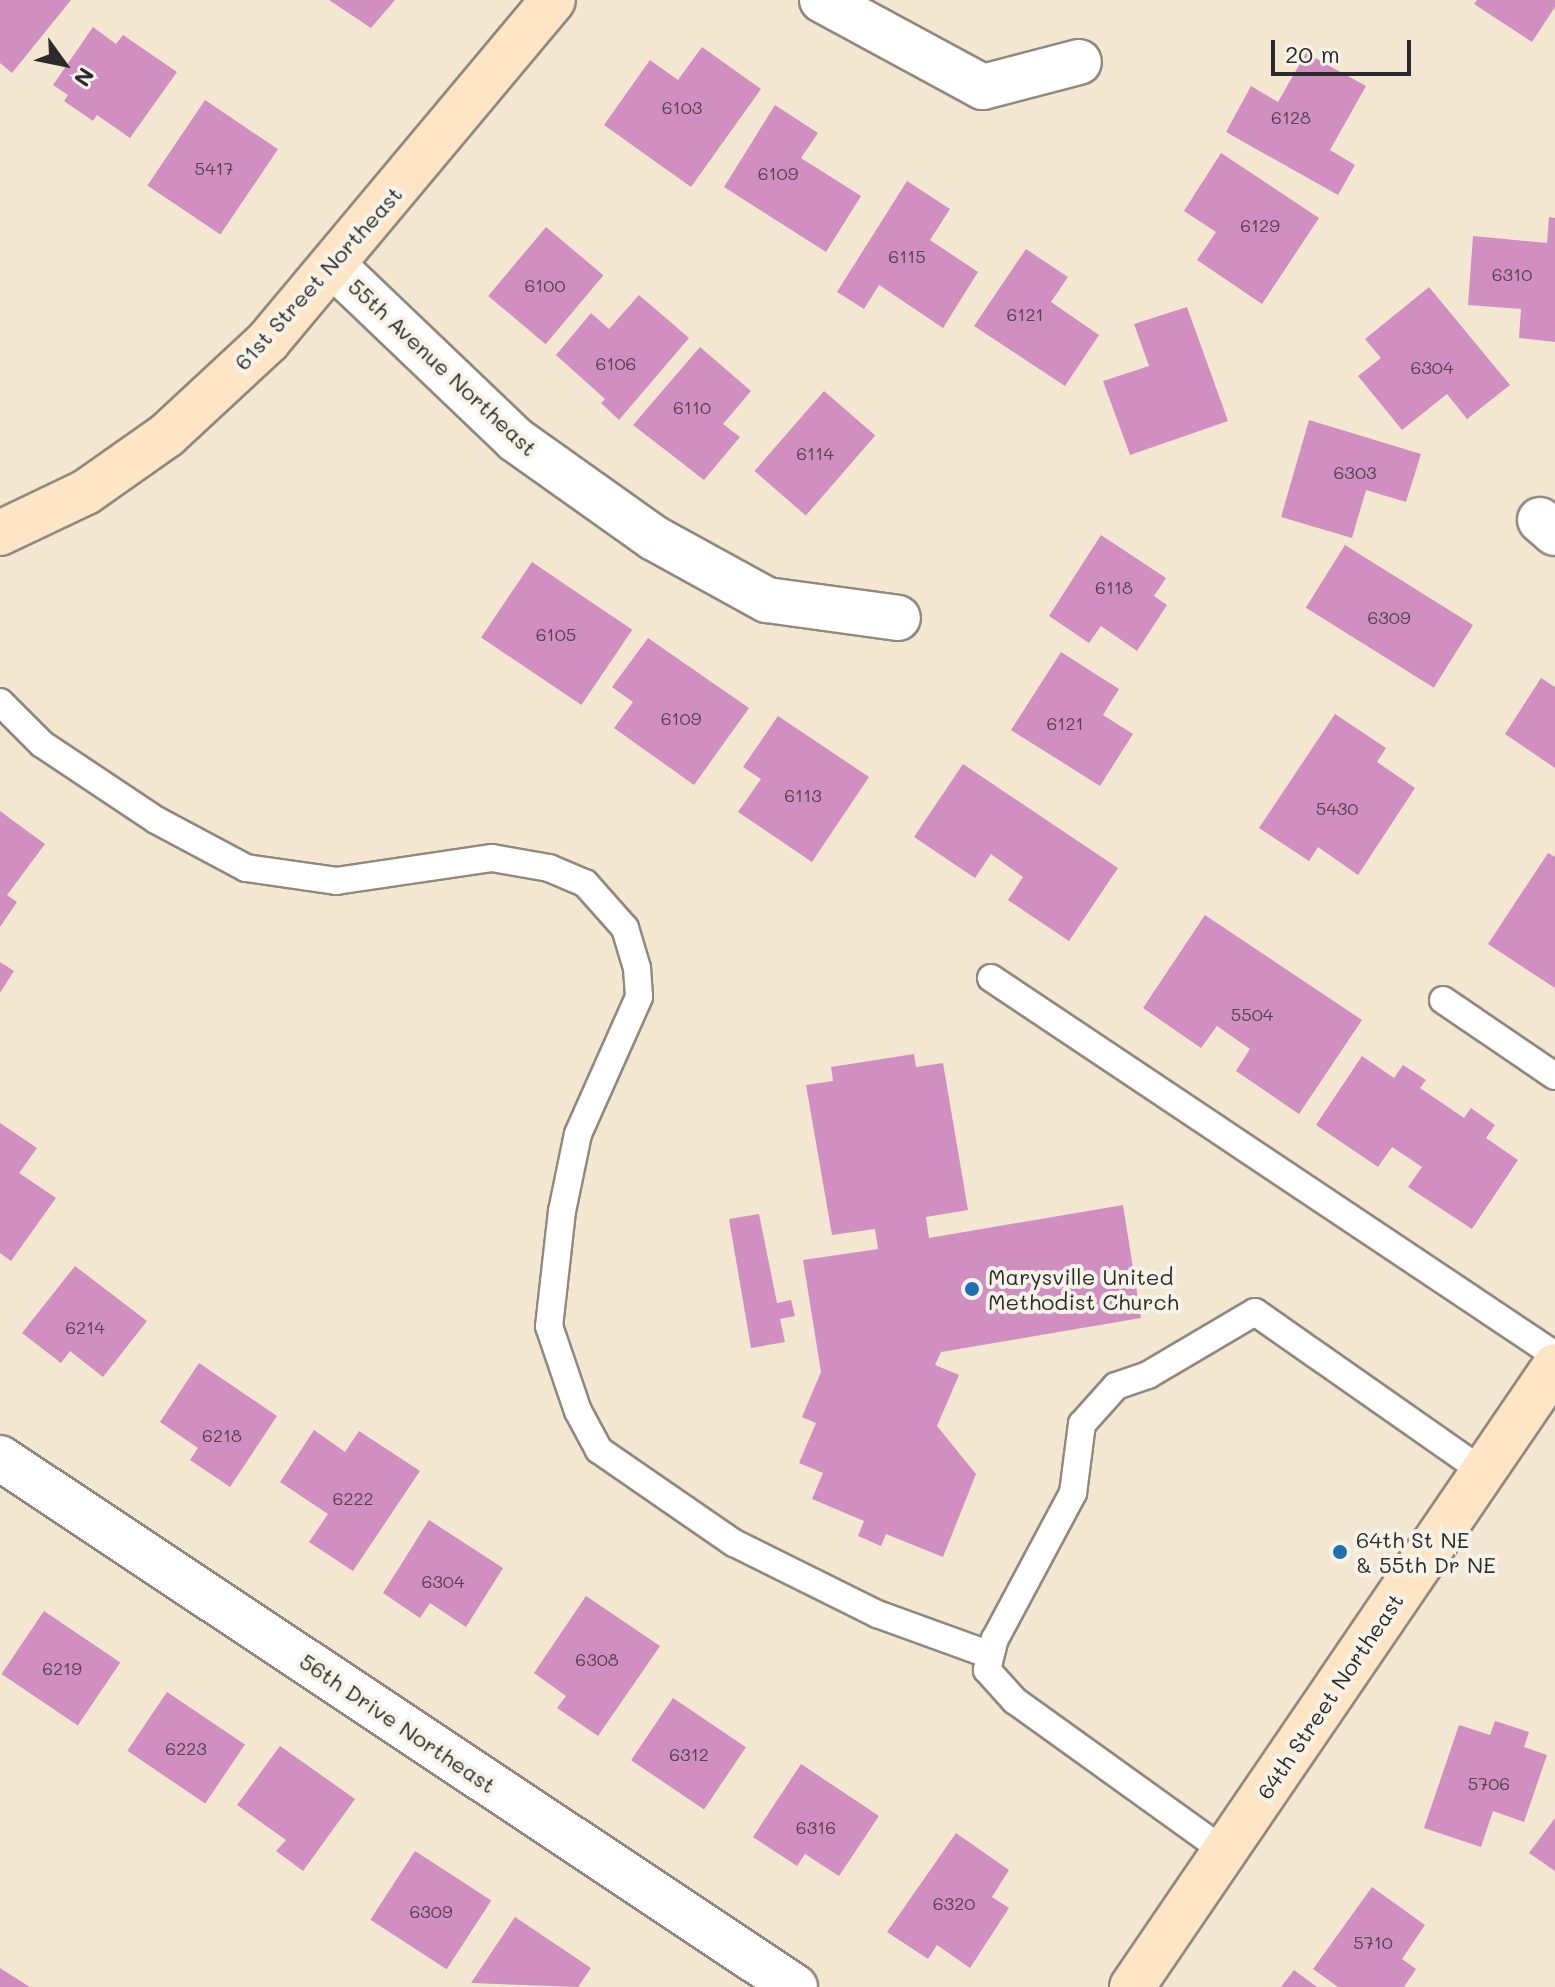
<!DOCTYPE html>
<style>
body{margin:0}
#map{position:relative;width:1555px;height:1987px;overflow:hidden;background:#f4e7d2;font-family:Mali,sans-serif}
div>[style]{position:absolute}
.building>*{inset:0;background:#d18fc1;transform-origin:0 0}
.roads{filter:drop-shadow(2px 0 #90897e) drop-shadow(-2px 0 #90897e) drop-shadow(0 2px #90897e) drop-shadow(0 -2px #90897e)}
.lane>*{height:26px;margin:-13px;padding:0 13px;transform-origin:13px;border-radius:13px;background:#fff}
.street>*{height:44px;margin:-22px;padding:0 22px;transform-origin:22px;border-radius:22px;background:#fff}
.secondary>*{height:44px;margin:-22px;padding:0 22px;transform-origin:22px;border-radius:22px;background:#fee5c5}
.dots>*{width:22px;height:22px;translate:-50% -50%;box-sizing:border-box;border:4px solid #f7f3e8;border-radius:50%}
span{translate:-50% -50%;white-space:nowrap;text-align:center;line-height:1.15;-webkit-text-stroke:8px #f7f3e8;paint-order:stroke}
.number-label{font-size:18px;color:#544450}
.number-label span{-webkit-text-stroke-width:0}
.street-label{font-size:22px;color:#2b2b2b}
.poi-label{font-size:22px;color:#2b2b2b}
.left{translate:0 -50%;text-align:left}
.north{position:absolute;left:24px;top:24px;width:80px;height:80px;-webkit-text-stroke:6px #f7f3e8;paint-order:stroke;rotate:123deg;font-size:22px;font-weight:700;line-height:32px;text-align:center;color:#2b2b2b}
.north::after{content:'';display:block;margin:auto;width:28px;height:36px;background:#2b2b2b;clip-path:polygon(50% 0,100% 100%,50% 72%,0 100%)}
.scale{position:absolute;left:1271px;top:40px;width:140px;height:36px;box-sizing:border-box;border:4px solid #2b2b2b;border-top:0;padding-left:10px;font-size:24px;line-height:28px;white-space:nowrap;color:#2b2b2b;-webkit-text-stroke:6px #f7f3e8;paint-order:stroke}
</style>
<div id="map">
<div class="building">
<i style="clip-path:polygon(0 0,71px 0,12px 73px,0 63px)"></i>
<i style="clip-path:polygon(329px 0,395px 0,371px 28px)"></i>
<i style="clip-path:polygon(1477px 0,1555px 0,1555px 7px,1532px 42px,1474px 4px)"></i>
<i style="clip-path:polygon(93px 27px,116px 44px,123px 35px,177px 72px,130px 138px,97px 115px,93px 121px,64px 101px,68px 95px,53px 85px)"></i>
<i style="clip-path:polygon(702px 47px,761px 89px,691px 187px,604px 125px,650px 60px,678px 80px)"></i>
<i style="clip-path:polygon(1306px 53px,1366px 86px,1330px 150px,1355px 165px,1338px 195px,1226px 132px,1251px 86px,1278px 102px)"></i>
<i style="left:205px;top:100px;width:88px;height:103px;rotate:34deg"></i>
<i style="clip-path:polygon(775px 105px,818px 133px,801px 158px,861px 196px,826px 252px,724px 187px)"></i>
<i style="clip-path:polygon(1221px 153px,1319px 218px,1262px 304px,1197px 260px,1216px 232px,1184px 211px)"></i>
<i style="clip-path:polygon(907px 181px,950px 209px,930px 240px,978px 272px,943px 328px,879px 285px,864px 309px,837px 292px)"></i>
<i style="clip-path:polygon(1549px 217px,1555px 218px,1555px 342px,1519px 338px,1521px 309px,1468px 305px,1473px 236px,1547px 243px)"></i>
<i style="left:546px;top:227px;width:75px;height:90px;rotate:40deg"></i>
<i style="clip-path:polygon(1026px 249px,1068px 277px,1051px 302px,1099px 335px,1065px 386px,974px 326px)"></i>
<i style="clip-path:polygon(1429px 287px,1510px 385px,1467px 419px,1447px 394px,1402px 430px,1358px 376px,1381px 358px,1365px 339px)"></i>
<i style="clip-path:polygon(639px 295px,689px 338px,619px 420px,601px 403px,605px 399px,556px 355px,591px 313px,609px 329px)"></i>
<i style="clip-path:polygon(1187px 307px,1228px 421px,1130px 455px,1103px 381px,1149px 366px,1134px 324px)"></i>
<i style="clip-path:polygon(700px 347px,751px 391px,723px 424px,740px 437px,704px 480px,633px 425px)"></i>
<i style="left:824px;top:391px;width:68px;height:106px;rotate:41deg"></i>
<i style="clip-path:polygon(1309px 420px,1421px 454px,1406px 502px,1366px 490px,1352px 538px,1281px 517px)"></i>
<i style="clip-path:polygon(1101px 535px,1166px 578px,1154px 596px,1167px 605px,1137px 651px,1101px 626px,1089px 643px,1049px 616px)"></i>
<i style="left:1345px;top:545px;width:151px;height:74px;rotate:32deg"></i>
<i style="left:532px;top:562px;width:121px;height:91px;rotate:34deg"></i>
<i style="clip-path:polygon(648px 638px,749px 708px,694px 785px,614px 728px,633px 702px,612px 687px)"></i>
<i style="clip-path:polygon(1061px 652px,1119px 689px,1103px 715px,1133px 734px,1100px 786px,1011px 730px)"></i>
<i style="clip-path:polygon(1541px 678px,1555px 687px,1555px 768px,1505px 734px)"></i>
<i style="clip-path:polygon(1335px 714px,1386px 748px,1377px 762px,1415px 788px,1358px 875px,1318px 847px,1309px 861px,1259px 828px)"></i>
<i style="clip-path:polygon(778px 716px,869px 777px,812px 862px,738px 812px,761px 779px,743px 767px)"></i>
<i style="clip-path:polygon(963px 764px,1118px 868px,1069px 941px,1008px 900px,1023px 877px,991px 854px,975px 878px,914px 837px)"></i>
<i style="clip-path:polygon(0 811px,45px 844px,7px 895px,17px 902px,0 927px)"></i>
<i style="clip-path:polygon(1548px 853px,1555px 857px,1555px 988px,1488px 944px)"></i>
<i style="clip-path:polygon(1205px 915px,1362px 1020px,1299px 1114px,1236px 1071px,1250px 1049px,1217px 1026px,1201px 1048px,1143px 1008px)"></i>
<i style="clip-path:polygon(0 962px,14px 971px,0 993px)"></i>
<i style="clip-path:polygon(914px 1054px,916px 1067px,943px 1063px,968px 1210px,926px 1217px,929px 1238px,1123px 1205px,1141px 1318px,941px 1352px,935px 1365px,959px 1375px,937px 1426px,976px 1474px,943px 1557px,886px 1534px,881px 1546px,858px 1536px,864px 1521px,812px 1499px,823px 1473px,799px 1463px,816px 1423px,802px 1417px,821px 1372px,803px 1260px,878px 1249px,875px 1229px,832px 1235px,806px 1085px,833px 1081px,831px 1067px)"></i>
<i style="clip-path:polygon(1362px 1056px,1394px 1078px,1403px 1065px,1426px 1080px,1420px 1088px,1464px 1118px,1471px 1108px,1495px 1125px,1486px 1138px,1518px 1160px,1472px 1229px,1408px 1187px,1422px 1167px,1392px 1147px,1378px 1167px,1316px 1125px)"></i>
<i style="clip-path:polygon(0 1123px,37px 1148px,19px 1173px,56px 1198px,11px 1261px,0 1253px)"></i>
<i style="clip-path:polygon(759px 1214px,777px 1303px,791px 1300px,795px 1316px,780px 1319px,785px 1342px,751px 1348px,729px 1219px)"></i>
<i style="clip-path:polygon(75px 1266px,147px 1321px,103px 1377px,70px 1351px,61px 1363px,22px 1333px)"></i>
<i style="clip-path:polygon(199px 1363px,277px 1416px,230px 1487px,190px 1460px,198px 1448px,160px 1422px)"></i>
<i style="clip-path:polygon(314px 1430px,345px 1452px,359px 1431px,420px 1471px,353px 1571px,309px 1542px,328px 1514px,280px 1482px)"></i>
<i style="clip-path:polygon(429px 1520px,503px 1568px,466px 1627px,430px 1603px,420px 1618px,383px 1593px)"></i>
<i style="clip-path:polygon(586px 1596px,660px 1646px,598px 1736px,557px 1708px,566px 1696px,534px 1673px)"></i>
<i style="left:44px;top:1611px;width:92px;height:76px;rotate:34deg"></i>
<i style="left:167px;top:1692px;width:94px;height:71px;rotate:34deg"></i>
<i style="left:673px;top:1698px;width:88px;height:75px;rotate:34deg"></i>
<i style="clip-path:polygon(1495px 1721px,1529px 1732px,1524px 1747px,1547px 1755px,1524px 1822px,1493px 1811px,1481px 1847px,1424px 1828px,1459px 1725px,1490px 1735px)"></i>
<i style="clip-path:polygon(280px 1746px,355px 1799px,303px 1871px,276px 1851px,286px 1840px,237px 1805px)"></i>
<i style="clip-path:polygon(801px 1764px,879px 1816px,839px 1876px,805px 1854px,797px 1866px,753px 1837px)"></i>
<i style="clip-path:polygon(1555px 1818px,1555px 1871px,1529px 1853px)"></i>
<i style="clip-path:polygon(956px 1833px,1009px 1870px,992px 1897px,1009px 1908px,970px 1968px,937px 1945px,928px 1959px,887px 1932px)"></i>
<i style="left:415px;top:1851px;width:91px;height:82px;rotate:33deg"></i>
<i style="clip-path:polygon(1372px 1887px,1425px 1925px,1402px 1959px,1416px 1969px,1404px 1987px,1338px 1987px,1313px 1969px)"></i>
<i style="clip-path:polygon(515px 1917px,591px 1968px,578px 1987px,471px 1983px)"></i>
<i style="clip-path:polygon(0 1968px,30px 1987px,0 1987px)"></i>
<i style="clip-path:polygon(1294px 1970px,1317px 1987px,1281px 1987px)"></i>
</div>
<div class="roads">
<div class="lane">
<i style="left:0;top:702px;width:59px;rotate:45deg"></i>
<i style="left:42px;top:744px;width:137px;rotate:33.7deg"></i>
<i style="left:156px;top:820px;width:102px;rotate:28.1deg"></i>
<i style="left:246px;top:868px;width:91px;rotate:8.2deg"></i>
<i style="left:336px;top:881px;width:158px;rotate:-8.4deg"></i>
<i style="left:492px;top:858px;width:58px;rotate:10deg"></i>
<i style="left:549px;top:868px;width:39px;rotate:23deg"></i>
<i style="left:585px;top:883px;width:60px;rotate:48.4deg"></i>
<i style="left:625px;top:928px;width:42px;rotate:73.3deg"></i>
<i style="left:637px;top:968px;width:29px;rotate:86deg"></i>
<i style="left:639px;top:997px;width:150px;rotate:114deg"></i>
<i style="left:578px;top:1134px;width:79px;rotate:101.7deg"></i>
<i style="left:562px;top:1211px;width:116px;rotate:96.4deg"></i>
<i style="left:549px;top:1326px;width:90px;rotate:71.2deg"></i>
<i style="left:578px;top:1411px;width:44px;rotate:61.7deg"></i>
<i style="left:599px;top:1450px;width:164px;rotate:34.6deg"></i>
<i style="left:734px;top:1543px;width:160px;rotate:26.4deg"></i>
<i style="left:877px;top:1614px;width:120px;rotate:19.9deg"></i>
<i style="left:991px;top:978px;width:678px;rotate:33.76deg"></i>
<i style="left:1443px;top:1000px;width:135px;rotate:34.2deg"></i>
<i style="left:1224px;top:1851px;width:257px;rotate:-144.3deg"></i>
<i style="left:1015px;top:1701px;width:42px;rotate:-132.1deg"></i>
<i style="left:987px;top:1670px;width:32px;rotate:-76deg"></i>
<i style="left:995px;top:1639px;width:166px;rotate:-61.9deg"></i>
<i style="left:1073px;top:1493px;width:70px;rotate:-82.6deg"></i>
<i style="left:1082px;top:1424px;width:51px;rotate:-48.2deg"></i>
<i style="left:1116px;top:1386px;width:34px;rotate:-19deg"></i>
<i style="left:1148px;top:1375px;width:124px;rotate:-30.5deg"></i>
<i style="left:1255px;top:1312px;width:277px;rotate:35deg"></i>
</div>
<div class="street">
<i style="left:822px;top:0;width:183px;rotate:28.4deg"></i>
<i style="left:983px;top:87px;width:99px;rotate:-14.6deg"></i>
<i style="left:334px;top:266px;width:252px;rotate:43.7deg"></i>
<i style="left:516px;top:440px;width:169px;rotate:35.4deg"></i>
<i style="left:654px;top:538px;width:129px;rotate:28.8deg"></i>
<i style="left:767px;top:600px;width:132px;rotate:7.8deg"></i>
<i style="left:1540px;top:520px;width:20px;rotate:41deg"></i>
<i style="left:0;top:1458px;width:955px;rotate:33.64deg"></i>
</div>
<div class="secondary">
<i style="left:0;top:533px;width:95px;rotate:-25.5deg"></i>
<i style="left:86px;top:492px;width:99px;rotate:-35.1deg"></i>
<i style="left:167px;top:435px;width:138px;rotate:-42.9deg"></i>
<i style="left:268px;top:341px;width:444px;rotate:-50.1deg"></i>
<i style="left:1132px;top:1987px;width:751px;rotate:-55.74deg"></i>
</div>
</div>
<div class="dots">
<i style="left:972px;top:1289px;background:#1f6fb2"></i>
<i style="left:1340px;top:1552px;background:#1f6fb2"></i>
</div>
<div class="number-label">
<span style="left:682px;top:107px">6103</span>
<span style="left:1291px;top:117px">6128</span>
<span style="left:214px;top:168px">5417</span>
<span style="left:778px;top:173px">6109</span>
<span style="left:1260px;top:225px">6129</span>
<span style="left:907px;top:256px">6115</span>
<span style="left:1512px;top:274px">6310</span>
<span style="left:545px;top:285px">6100</span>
<span style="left:1025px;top:314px">6121</span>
<span style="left:616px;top:363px">6106</span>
<span style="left:1432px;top:367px">6304</span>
<span style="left:692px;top:407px">6110</span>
<span style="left:815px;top:453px">6114</span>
<span style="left:1355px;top:472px">6303</span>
<span style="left:1114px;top:587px">6118</span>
<span style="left:1389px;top:617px">6309</span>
<span style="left:556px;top:634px">6105</span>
<span style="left:681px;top:718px">6109</span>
<span style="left:1065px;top:723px">6121</span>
<span style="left:803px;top:795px">6113</span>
<span style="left:1337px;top:808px">5430</span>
<span style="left:1252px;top:1014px">5504</span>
<span style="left:85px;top:1327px">6214</span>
<span style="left:222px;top:1435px">6218</span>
<span style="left:353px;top:1498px">6222</span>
<span style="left:443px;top:1581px">6304</span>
<span style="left:597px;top:1659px">6308</span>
<span style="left:62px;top:1668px">6219</span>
<span style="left:186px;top:1748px">6223</span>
<span style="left:689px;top:1754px">6312</span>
<span style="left:1489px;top:1783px">5706</span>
<span style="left:816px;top:1827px">6316</span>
<span style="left:954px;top:1903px">6320</span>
<span style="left:431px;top:1911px">6309</span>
<span style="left:1373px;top:1942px">5710</span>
</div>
<div class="street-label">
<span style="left:318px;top:278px;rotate:-48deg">61st Street Northeast</span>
<span style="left:443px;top:367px;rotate:43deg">55th Avenue Northeast</span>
<span style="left:1330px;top:1696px;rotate:-56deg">64th Street Northeast</span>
<span style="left:398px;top:1723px;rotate:34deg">56th Drive Northeast</span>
</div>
<div class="poi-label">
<span class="left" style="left:988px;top:1289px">Marysville United<br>Methodist Church</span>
<span class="left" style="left:1356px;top:1552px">64th St NE<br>&amp; 55th Dr NE</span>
</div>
<div class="north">N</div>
<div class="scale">20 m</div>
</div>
